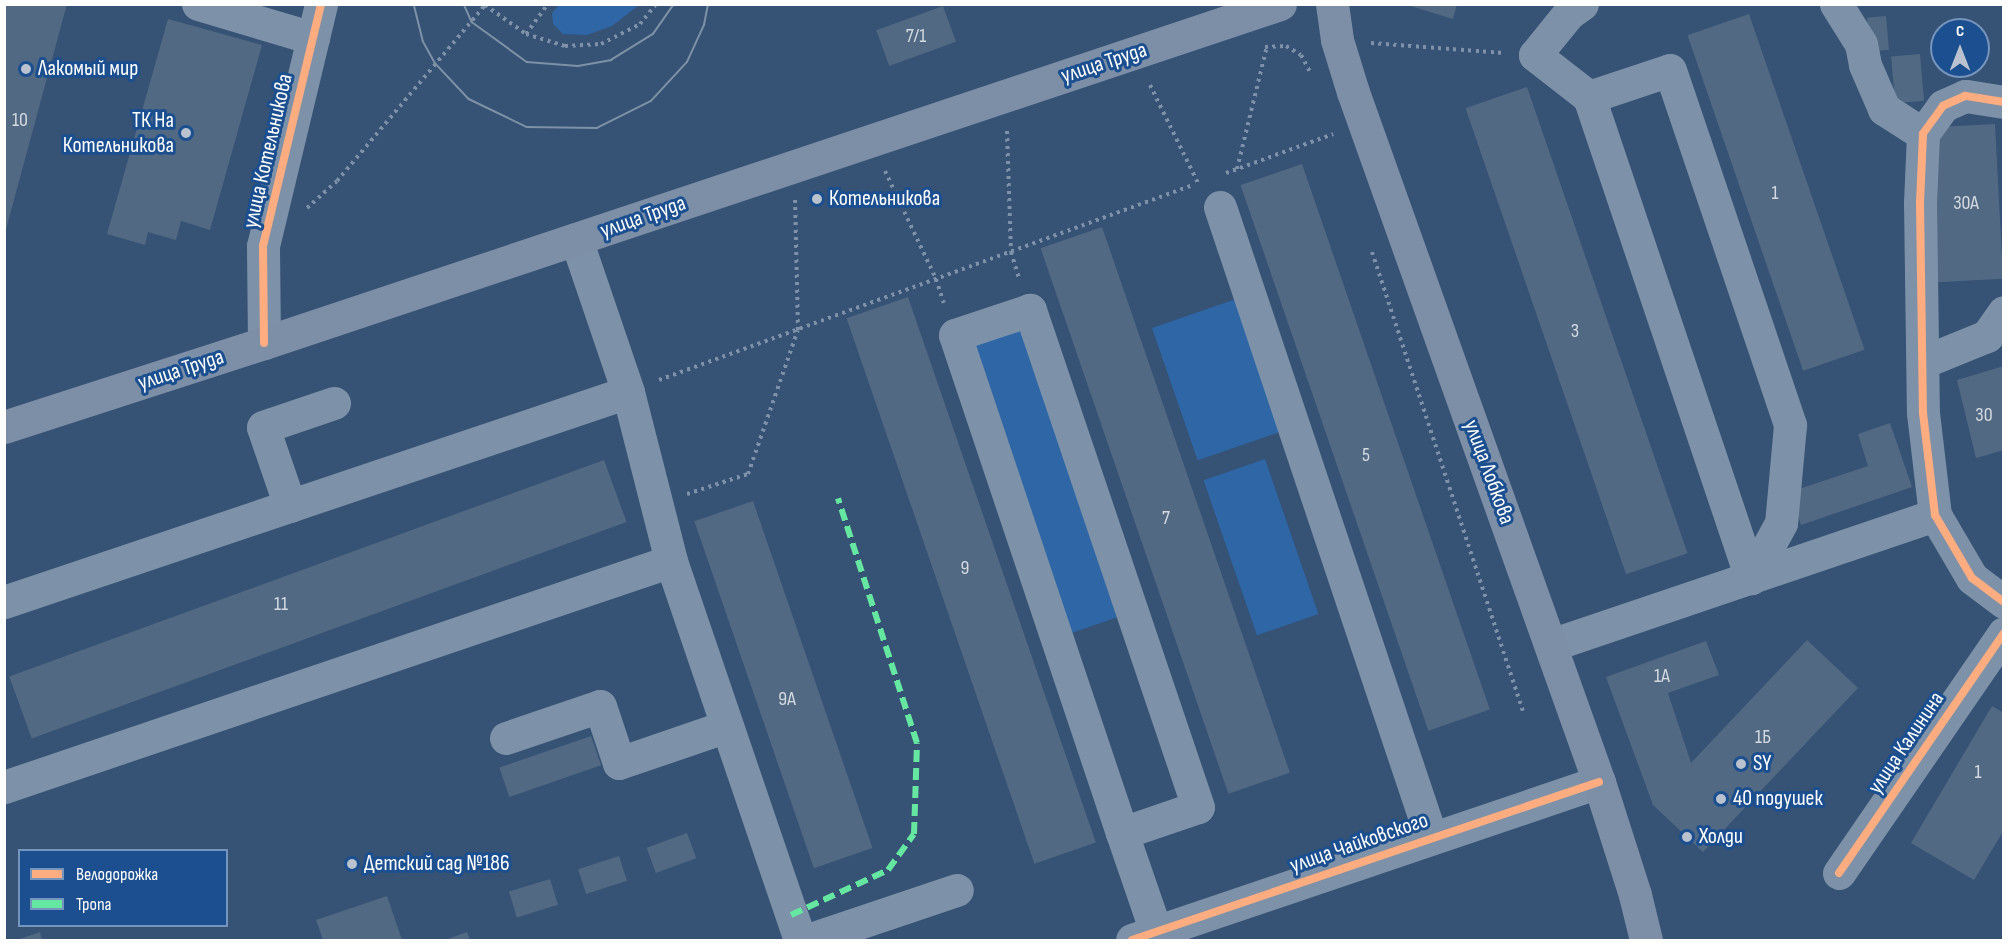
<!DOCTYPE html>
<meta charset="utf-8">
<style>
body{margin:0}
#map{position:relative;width:2008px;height:945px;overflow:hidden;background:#365274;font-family:"Sofia Sans Condensed",sans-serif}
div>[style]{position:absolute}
.green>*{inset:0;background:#2f66a5;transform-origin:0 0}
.building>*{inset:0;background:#526984;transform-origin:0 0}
.path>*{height:4px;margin-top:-2px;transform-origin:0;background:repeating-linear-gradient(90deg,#7d92a8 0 3px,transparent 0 7.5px)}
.minor>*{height:33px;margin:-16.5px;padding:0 16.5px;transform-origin:16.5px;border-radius:16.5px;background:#7d92a8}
.major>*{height:33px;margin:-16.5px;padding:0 16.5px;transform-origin:16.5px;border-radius:16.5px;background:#7d8ea7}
.tram>*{height:1.5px;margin:-0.75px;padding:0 0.75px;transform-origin:0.75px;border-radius:0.75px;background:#7e92a7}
.quiet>*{height:6px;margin-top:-3px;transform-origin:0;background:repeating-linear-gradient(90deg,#66e7a1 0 12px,transparent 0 18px)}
.cycleway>*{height:8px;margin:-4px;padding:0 4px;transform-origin:4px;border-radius:4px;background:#ffac80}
.dots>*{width:16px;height:16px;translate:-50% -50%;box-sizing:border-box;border:3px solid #1b4f8f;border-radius:50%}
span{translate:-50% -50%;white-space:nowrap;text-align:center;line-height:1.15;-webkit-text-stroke:6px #1b4f8f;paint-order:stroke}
.number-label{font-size:20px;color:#d4dae0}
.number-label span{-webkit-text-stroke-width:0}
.street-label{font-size:22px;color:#fff}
.poi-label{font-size:22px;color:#fff}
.left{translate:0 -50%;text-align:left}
.right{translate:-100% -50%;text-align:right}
.frame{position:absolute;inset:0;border:6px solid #fff;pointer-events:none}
.legend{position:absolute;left:18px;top:849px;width:210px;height:78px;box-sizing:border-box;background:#1b4f8f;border:2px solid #7695bc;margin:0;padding:8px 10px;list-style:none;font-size:18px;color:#fff}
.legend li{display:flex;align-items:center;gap:12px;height:30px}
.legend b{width:30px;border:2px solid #7695bc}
.north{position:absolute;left:1930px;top:18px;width:60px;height:60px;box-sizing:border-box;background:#1b4f8f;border:2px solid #7695bc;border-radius:50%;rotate:0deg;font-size:16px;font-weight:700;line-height:24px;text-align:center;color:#fff}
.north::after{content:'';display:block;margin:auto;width:21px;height:27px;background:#b9c2ce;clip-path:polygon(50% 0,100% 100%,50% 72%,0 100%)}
</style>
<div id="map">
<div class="green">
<i style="clip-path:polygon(559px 5px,559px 4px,639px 5px,612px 26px,587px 35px,563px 34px,553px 24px,552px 13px)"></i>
<i style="left:1239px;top:298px;width:140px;height:92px;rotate:71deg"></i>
<i style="left:1023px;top:325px;width:307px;height:56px;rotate:71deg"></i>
<i style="left:1265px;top:459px;width:164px;height:65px;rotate:71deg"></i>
</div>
<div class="building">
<i style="clip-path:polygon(4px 4px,67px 4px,5px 233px,4px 233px)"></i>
<i style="clip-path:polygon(1404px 4px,1457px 4px,1453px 19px)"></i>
<i style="left:943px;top:6px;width:38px;height:71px;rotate:70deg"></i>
<i style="left:1749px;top:14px;width:355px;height:65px;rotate:71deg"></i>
<i style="left:1886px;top:16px;width:34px;height:19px;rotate:85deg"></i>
<i style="clip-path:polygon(168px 19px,262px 45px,210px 230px,181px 221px,176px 240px,148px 232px,145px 245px,107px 234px)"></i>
<i style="left:1920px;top:54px;width:47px;height:29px;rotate:85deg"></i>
<i style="left:1527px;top:87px;width:493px;height:65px;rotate:71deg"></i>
<i style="left:1995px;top:124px;width:155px;height:66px;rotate:87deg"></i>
<i style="left:1302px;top:164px;width:577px;height:65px;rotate:71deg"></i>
<i style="left:1102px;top:227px;width:577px;height:65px;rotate:71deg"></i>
<i style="left:908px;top:297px;width:577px;height:65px;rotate:71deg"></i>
<i style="clip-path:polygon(2004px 366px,2004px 450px,1976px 458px,1957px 380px)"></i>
<i style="clip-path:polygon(1890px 423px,1912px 487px,1801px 525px,1790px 492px,1868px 466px,1858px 434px)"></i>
<i style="left:604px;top:460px;width:66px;height:633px;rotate:70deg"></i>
<i style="left:753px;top:501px;width:367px;height:62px;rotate:71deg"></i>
<i style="clip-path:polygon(1807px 640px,1858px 688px,1703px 852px,1653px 805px,1606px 677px,1706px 641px,1719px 675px,1668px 693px,1691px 763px)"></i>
<i style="clip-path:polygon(1992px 706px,2004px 713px,2004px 830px,1974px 880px,1911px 843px)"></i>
<i style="left:591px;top:736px;width:31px;height:97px;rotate:71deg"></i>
<i style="left:687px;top:833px;width:27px;height:43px;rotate:70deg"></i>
<i style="left:619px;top:856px;width:26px;height:43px;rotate:72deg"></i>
<i style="left:550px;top:879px;width:27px;height:43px;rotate:73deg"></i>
<i style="clip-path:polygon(387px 896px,402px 940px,323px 940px,316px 920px)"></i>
<i style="clip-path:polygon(40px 932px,42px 940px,17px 940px)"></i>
<i style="clip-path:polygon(467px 932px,470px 940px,445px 940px)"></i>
</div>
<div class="path">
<i style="left:485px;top:5px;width:50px;rotate:35.3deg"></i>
<i style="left:526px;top:34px;width:41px;rotate:17.1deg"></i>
<i style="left:565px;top:46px;width:36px;rotate:-3deg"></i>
<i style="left:601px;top:44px;width:44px;rotate:-27.1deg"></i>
<i style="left:640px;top:24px;width:26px;rotate:-51deg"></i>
<i style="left:526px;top:34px;width:37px;rotate:-54deg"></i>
<i style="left:1371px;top:43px;width:133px;rotate:4.3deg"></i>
<i style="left:1265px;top:47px;width:21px;rotate:-3deg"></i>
<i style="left:1286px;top:46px;width:17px;rotate:31deg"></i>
<i style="left:1301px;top:55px;width:19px;rotate:62deg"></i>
<i style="left:1150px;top:85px;width:109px;rotate:63.9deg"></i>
<i style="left:1007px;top:131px;width:121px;rotate:88.1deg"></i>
<i style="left:1011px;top:252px;width:27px;rotate:73deg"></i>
<i style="left:1237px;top:169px;width:127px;rotate:-76.3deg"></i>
<i style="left:885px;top:171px;width:119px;rotate:64.7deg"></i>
<i style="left:936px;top:279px;width:25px;rotate:72deg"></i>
<i style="left:1226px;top:173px;width:114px;rotate:-20deg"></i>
<i style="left:307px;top:208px;width:40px;rotate:-42deg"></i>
<i style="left:337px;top:181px;width:230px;rotate:-49.9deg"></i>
<i style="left:1372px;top:252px;width:483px;rotate:71.8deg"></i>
<i style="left:659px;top:380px;width:568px;rotate:-20.06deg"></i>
<i style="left:687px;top:494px;width:64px;rotate:-18.2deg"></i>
<i style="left:748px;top:474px;width:152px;rotate:-70.9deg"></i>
<i style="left:798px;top:330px;width:130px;rotate:-91.3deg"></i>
</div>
<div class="minor">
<i style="left:198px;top:4px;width:120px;rotate:16.5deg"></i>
<i style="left:1582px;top:4px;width:16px;rotate:145deg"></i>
<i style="left:1569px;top:13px;width:54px;rotate:129deg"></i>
<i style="left:1535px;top:55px;width:68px;rotate:37.9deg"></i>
<i style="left:1836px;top:4px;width:47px;rotate:58deg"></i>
<i style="left:1861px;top:44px;width:21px;rotate:79deg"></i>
<i style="left:1865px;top:65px;width:48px;rotate:66.6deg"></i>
<i style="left:1884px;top:109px;width:46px;rotate:32.7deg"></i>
<i style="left:1670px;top:70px;width:375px;rotate:71.3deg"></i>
<i style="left:1790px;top:425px;width:98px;rotate:95.2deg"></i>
<i style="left:1781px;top:523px;width:63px;rotate:118.6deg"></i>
<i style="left:1751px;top:578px;width:508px;rotate:-108.61deg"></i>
<i style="left:1589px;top:97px;width:85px;rotate:-18.4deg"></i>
<i style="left:2004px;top:102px;width:39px;rotate:-171deg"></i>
<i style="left:1965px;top:96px;width:24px;rotate:156deg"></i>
<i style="left:1943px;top:106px;width:34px;rotate:126deg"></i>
<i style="left:1923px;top:134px;width:68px;rotate:92.5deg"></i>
<i style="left:1920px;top:202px;width:211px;rotate:89.2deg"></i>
<i style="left:1923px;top:413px;width:103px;rotate:83.3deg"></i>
<i style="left:1935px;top:515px;width:73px;rotate:59.6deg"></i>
<i style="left:1972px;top:578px;width:40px;rotate:37deg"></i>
<i style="left:1220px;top:207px;width:664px;rotate:71.48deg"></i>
<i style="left:576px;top:239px;width:162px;rotate:71.2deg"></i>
<i style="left:628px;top:392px;width:174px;rotate:75.7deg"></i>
<i style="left:671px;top:561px;width:400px;rotate:71.2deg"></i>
<i style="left:264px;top:343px;width:97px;rotate:-90.6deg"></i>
<i style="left:263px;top:246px;width:249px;rotate:-76.5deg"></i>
<i style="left:1923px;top:362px;width:69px;rotate:-22.1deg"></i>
<i style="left:1987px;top:336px;width:29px;rotate:-55deg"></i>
<i style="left:290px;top:506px;width:83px;rotate:-108.9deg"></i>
<i style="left:263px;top:427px;width:75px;rotate:-18.7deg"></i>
<i style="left:4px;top:602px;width:658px;rotate:-18.6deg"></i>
<i style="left:1551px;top:645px;width:405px;rotate:-18.7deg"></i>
<i style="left:506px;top:738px;width:99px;rotate:-18.8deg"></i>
<i style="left:600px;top:706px;width:60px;rotate:71.6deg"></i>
<i style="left:619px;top:763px;width:114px;rotate:-18.9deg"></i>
<i style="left:4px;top:787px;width:704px;rotate:-18.72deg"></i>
<i style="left:1122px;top:833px;width:80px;rotate:-18.9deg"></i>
<i style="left:1198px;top:807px;width:525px;rotate:-108.68deg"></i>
<i style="left:1030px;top:310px;width:79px;rotate:161.6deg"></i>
<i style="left:955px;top:335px;width:525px;rotate:71.46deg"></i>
<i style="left:1122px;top:833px;width:105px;rotate:71deg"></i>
<i style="left:1839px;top:873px;width:291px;rotate:-55.5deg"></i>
<i style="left:808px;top:940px;width:157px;rotate:-18.6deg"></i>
<i style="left:1132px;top:940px;width:493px;rotate:-18.7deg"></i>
</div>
<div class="major">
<i style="left:1332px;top:4px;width:36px;rotate:82deg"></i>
<i style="left:1337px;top:40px;width:54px;rotate:72.9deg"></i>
<i style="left:1353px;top:92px;width:733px;rotate:70.38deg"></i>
<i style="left:1599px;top:782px;width:119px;rotate:72.3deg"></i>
<i style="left:1635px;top:895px;width:46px;rotate:76.3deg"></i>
<i style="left:4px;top:427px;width:273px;rotate:-17.9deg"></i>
<i style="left:264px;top:343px;width:1071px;rotate:-18.45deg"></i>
</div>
<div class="tram">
<i style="left:414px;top:4px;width:38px;rotate:76deg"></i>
<i style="left:423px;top:41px;width:26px;rotate:61deg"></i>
<i style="left:436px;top:64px;width:48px;rotate:46.7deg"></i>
<i style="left:469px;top:99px;width:64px;rotate:25.8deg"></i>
<i style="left:527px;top:127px;width:70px;rotate:0.8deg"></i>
<i style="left:597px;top:128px;width:60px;rotate:-26.6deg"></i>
<i style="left:651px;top:101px;width:53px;rotate:-47.3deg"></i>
<i style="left:687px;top:62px;width:41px;rotate:-65.3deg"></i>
<i style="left:704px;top:25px;width:21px;rotate:-79deg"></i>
<i style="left:464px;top:4px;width:20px;rotate:66deg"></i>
<i style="left:472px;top:22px;width:68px;rotate:36deg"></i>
<i style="left:527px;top:62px;width:51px;rotate:4.5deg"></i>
<i style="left:578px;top:66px;width:34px;rotate:-10deg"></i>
<i style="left:611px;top:60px;width:49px;rotate:-31.8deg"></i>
<i style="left:653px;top:34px;width:37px;rotate:-55deg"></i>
</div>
<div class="quiet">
<i style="left:791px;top:915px;width:107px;rotate:-24.9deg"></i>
<i style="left:888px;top:870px;width:44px;rotate:-54.2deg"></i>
<i style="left:914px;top:834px;width:91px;rotate:-88.1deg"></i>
<i style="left:917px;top:743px;width:257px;rotate:-107.9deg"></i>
</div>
<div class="cycleway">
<i style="left:2004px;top:102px;width:39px;rotate:-171deg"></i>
<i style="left:1965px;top:96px;width:24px;rotate:156deg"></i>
<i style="left:1943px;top:106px;width:34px;rotate:126deg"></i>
<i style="left:1923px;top:134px;width:68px;rotate:92.5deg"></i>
<i style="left:1920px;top:202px;width:211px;rotate:89.2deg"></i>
<i style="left:1923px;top:413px;width:103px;rotate:83.3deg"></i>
<i style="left:1935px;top:515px;width:73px;rotate:59.6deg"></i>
<i style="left:1972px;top:578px;width:40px;rotate:37deg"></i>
<i style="left:264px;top:343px;width:97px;rotate:-90.6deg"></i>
<i style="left:263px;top:246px;width:249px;rotate:-76.5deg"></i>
<i style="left:1839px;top:873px;width:291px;rotate:-55.5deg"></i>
<i style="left:1132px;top:940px;width:493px;rotate:-18.7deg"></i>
</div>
<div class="dots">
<i style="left:26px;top:69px;background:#b9c2ce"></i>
<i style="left:186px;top:133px;background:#b9c2ce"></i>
<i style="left:817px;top:199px;background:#b9c2ce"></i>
<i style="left:1741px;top:764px;background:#b9c2ce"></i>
<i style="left:1721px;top:799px;background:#b9c2ce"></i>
<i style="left:1687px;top:837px;background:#b9c2ce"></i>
<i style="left:352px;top:864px;background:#b9c2ce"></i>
</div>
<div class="number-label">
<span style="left:916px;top:36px">7/1</span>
<span style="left:20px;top:120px">10</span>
<span style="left:1775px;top:193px">1</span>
<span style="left:1966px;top:203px">30А</span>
<span style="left:1575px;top:331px">3</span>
<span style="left:1984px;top:415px">30</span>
<span style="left:1366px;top:455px">5</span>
<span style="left:1166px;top:518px">7</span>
<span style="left:965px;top:568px">9</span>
<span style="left:281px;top:604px">11</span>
<span style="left:1662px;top:676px">1A</span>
<span style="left:787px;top:699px">9А</span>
<span style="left:1763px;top:737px">1Б</span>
<span style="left:1978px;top:772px">1</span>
</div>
<div class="street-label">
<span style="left:1104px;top:63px;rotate:-18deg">улица Труда</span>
<span style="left:268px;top:151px;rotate:-77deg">улица Котельникова</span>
<span style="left:643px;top:217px;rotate:-19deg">улица Труда</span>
<span style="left:181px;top:370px;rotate:-18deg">улица Труда</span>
<span style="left:1489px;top:472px;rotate:70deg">улица Лобкова</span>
<span style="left:1906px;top:743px;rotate:-56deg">улица Калинина</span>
<span style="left:1359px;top:843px;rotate:-19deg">улица Чайковского</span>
</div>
<div class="poi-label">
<span class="left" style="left:38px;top:69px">Лакомый мир</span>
<span class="right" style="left:174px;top:133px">ТК На<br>Котельникова</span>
<span class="left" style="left:829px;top:199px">Котельникова</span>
<span class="left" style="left:1753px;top:764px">SY</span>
<span class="left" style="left:1733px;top:799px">40 подушек</span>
<span class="left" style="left:1699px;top:837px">Холди</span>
<span class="left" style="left:364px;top:864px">Детский сад №186</span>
</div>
<div class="frame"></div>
<ul class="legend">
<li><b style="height:8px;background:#ffac80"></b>Велодорожка</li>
<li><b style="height:8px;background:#66e7a1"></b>Тропа</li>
</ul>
<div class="north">С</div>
</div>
